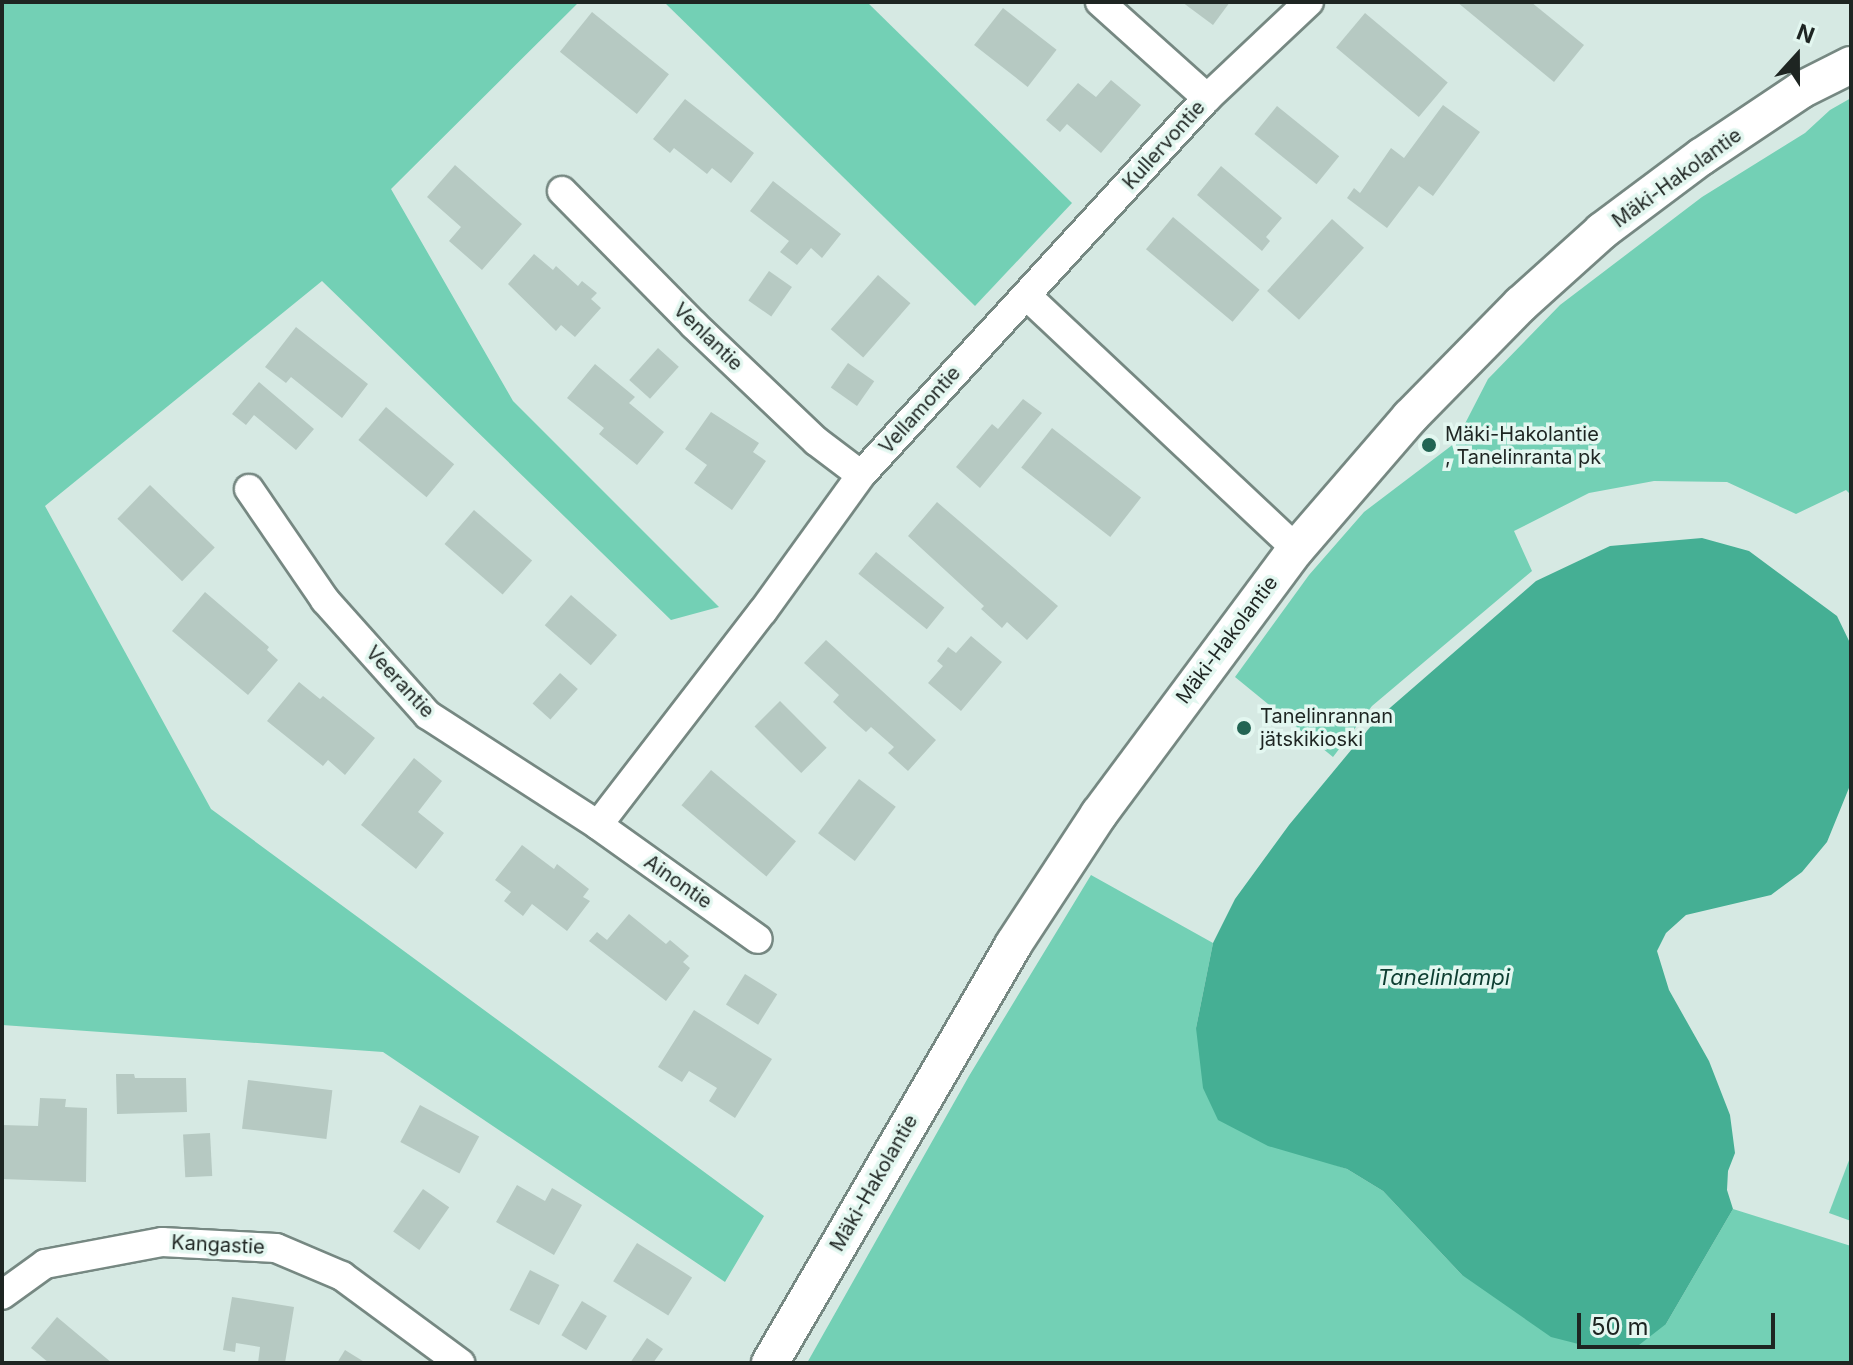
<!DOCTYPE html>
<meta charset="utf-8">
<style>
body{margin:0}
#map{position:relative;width:1853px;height:1365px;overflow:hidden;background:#d6e9e3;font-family:Inter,sans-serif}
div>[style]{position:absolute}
.green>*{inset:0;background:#73d0b5}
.water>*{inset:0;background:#45af94}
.building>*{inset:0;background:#b6c9c2;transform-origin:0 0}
.roads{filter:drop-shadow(2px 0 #768882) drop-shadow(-2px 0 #768882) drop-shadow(0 2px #768882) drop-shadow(0 -2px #768882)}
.minor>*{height:28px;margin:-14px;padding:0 14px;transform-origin:14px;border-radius:14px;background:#fff}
.tertiary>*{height:36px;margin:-18px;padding:0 18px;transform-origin:18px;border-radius:18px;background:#fff}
.dots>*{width:22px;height:22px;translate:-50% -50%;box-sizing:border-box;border:4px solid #e3f7f0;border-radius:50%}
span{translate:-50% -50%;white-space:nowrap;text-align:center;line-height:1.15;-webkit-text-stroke:7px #e3f7f0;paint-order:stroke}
.street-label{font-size:20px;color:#1e2522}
.poi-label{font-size:20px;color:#1e2522}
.left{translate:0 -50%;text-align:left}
.water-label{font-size:22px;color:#0e3e32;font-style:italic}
.frame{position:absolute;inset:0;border:4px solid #1e2522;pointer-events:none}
.north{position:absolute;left:1757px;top:16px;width:80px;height:80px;-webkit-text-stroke:6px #e3f7f0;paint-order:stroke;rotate:21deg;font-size:22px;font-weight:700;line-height:32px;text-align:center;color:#1e2522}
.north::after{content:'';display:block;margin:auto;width:28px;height:36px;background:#1e2522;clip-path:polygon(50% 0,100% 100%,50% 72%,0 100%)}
.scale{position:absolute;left:1577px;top:1313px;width:198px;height:36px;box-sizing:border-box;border:4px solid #1e2522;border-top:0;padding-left:10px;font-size:24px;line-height:28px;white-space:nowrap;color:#1e2522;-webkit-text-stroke:6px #e3f7f0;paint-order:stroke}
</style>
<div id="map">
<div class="green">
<i style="clip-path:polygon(2px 2px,579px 2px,391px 189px,513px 401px,719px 607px,671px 620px,322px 281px,45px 506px,211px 809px,764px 1216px,725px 1282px,383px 1052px,2px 1025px)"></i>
<i style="clip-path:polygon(664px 2px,867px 2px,1072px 203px,975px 306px)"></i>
<i style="clip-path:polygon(1851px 98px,1851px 495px,1846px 490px,1796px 514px,1727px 482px,1654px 481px,1589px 493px,1514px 531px,1532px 571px,1372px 706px,1333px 757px,1235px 677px,1309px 575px,1364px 512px,1455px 443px,1488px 379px,1560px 305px,1702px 197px,1805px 133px,1830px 110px)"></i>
<i style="clip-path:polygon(1091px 875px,1213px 943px,1196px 1028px,1309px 1156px,1347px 1169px,1383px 1191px,1462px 1275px,1666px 1324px,1733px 1209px,1851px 1246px,1851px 1363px,807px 1363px,969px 1076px)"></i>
<i style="clip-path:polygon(1851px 1155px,1851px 1221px,1829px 1213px)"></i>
</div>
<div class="water">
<i style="clip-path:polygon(1702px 538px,1749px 551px,1837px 616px,1851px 645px,1851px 783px,1827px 842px,1802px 872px,1771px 895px,1686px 915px,1666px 933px,1657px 951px,1669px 990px,1709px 1061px,1730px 1115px,1735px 1153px,1728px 1171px,1727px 1190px,1733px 1209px,1666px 1324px,1639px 1345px,1598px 1349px,1551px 1337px,1462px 1275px,1383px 1191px,1347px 1169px,1268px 1146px,1218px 1120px,1203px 1088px,1196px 1028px,1213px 943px,1235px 899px,1289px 825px,1376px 720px,1536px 581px,1610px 546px)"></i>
</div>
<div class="building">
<i style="clip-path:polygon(1182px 2px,1230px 2px,1213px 25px)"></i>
<i style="clip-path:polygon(1457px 2px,1531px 2px,1584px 45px,1554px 82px)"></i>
<i style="left:1003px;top:8px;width:68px;height:47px;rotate:38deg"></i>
<i style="left:592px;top:12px;width:99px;height:51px;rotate:39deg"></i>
<i style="left:1365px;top:13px;width:108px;height:45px;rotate:40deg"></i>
<i style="clip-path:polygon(1111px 80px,1141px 105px,1101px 153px,1067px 124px,1060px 132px,1046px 120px,1078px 83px,1096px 97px)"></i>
<i style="clip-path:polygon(685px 99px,754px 153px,731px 183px,712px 168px,707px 174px,674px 148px,670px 153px,653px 139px)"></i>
<i style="clip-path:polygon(1443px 105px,1480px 132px,1433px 196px,1419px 186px,1387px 228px,1347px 198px,1354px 188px,1360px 193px,1391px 148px,1404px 158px)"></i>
<i style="left:1277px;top:106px;width:80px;height:36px;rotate:39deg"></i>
<i style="clip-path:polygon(455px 165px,522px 224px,482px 270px,449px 241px,461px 227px,427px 197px)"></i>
<i style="clip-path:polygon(1221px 166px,1282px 218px,1266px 237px,1270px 241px,1262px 251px,1197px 195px)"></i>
<i style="clip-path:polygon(773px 181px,841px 234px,822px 258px,811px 248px,797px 265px,780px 252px,789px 241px,750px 211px)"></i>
<i style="left:1173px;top:217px;width:113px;height:42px;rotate:40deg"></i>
<i style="left:1332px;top:219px;width:43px;height:97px;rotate:42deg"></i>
<i style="clip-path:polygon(534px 254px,553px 270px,556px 266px,578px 286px,582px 281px,597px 293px,591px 299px,601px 308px,575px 337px,561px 325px,556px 331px,508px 284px)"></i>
<i style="left:769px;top:271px;width:28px;height:36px;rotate:35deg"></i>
<i style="left:878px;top:275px;width:43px;height:72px;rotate:41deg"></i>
<i style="clip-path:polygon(296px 327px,368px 384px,342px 418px,291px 377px,286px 383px,265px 367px)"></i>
<i style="left:658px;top:348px;width:28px;height:43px;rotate:42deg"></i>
<i style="left:848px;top:363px;width:32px;height:30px;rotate:35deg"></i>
<i style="clip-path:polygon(595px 364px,635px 397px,629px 403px,664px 432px,637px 465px,599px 434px,604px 428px,567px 398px)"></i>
<i style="clip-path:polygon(259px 382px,314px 429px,296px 450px,254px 415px,246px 425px,232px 414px)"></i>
<i style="clip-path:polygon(1023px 399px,1042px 413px,980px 488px,956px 467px,992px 424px,998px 429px)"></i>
<i style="left:386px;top:407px;width:89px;height:43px;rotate:40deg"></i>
<i style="clip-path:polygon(711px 412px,759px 443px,753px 452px,766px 461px,732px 510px,694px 483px,707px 465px,685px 449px)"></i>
<i style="left:1052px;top:428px;width:113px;height:50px;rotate:38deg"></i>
<i style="left:150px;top:485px;width:90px;height:47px;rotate:44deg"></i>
<i style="clip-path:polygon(937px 502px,1058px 606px,1027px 640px,1007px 622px,1002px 628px,981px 609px,984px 606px,908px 536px)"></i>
<i style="left:474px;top:510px;width:77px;height:45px;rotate:41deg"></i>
<i style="left:876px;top:552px;width:88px;height:28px;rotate:39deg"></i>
<i style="clip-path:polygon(205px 592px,269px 647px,267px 650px,278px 660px,248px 695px,172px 631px)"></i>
<i style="left:571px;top:595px;width:61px;height:40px;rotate:41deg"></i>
<i style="clip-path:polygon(971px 636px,1002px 662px,961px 711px,928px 683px,943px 666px,937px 661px,948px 647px,956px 653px)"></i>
<i style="clip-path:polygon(826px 640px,936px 740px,908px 771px,888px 753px,894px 747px,871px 727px,866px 732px,849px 717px,833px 702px,839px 695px,804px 663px)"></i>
<i style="left:560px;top:673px;width:24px;height:41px;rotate:42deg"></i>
<i style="clip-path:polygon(299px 682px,320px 699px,323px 696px,375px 738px,345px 775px,328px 760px,323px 766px,267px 721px)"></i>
<i style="left:780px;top:701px;width:66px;height:36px;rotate:45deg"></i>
<i style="clip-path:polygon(414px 758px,442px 781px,418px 812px,444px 833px,416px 869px,361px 825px)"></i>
<i style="left:711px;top:770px;width:111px;height:46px;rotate:40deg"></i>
<i style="left:859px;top:779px;width:46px;height:68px;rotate:37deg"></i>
<i style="clip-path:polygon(522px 845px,554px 869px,557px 864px,589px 889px,583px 897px,590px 901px,567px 931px,532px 904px,523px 916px,504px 901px,511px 892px,495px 880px)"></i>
<i style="clip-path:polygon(629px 914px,666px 944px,670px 940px,689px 956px,683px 962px,690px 968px,666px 1001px,589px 941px,597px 932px,607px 940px)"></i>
<i style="left:745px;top:974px;width:38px;height:36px;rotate:32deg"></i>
<i style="clip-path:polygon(694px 1010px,772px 1059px,735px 1118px,709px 1101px,717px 1088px,689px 1071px,682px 1082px,658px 1067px)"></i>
<i style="clip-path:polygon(116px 1074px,134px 1074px,135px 1078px,186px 1078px,187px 1112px,117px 1114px)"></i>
<i style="left:248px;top:1080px;width:85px;height:49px;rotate:7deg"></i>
<i style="clip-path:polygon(40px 1098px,66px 1099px,65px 1107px,87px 1108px,86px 1182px,2px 1179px,2px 1125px,38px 1126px)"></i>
<i style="left:420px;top:1105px;width:67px;height:42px;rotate:28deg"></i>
<i style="left:210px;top:1133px;width:43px;height:27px;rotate:87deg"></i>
<i style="clip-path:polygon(517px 1185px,545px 1201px,552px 1188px,582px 1205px,554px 1255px,496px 1222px)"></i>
<i style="left:423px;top:1189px;width:32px;height:52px;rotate:35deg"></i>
<i style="left:637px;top:1243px;width:65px;height:45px;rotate:32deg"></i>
<i style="left:530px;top:1270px;width:33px;height:45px;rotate:27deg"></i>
<i style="clip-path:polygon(232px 1297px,294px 1307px,285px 1363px,258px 1363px,260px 1347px,236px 1343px,235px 1352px,223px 1350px)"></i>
<i style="left:582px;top:1301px;width:29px;height:40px;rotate:31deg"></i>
<i style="clip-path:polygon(57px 1317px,112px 1363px,49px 1363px,31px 1348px)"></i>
<i style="clip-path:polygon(647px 1338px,663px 1349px,653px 1363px,630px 1363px)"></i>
<i style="clip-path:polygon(345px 1350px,366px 1363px,337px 1363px)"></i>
</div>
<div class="roads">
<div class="minor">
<i style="left:1100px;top:2px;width:144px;rotate:41.9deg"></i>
<i style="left:562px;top:191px;width:187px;rotate:45.4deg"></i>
<i style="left:693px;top:324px;width:170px;rotate:43.6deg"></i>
<i style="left:816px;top:441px;width:56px;rotate:37.1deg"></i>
<i style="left:1027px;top:296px;width:369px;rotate:43.2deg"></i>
<i style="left:249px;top:489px;width:135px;rotate:55.6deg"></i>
<i style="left:325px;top:600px;width:154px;rotate:48.2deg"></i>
<i style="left:428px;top:715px;width:202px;rotate:32.9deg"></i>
<i style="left:598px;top:825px;width:196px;rotate:35.5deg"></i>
<i style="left:598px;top:825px;width:270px;rotate:-52.4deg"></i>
<i style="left:763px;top:611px;width:168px;rotate:-54.2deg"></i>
<i style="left:861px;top:475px;width:512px;rotate:-47.46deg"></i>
<i style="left:1207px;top:98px;width:140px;rotate:-43.3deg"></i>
<i style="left:2px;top:1295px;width:53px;rotate:-35.8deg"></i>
<i style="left:45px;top:1264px;width:119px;rotate:-10.6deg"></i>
<i style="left:162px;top:1242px;width:114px;rotate:3deg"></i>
<i style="left:276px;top:1248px;width:72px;rotate:23deg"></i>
<i style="left:342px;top:1276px;width:147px;rotate:36.4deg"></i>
</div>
<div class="tertiary">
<i style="left:770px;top:1363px;width:484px;rotate:-59.8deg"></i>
<i style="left:1013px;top:945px;width:157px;rotate:-56.7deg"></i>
<i style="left:1099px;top:814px;width:330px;rotate:-53.4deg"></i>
<i style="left:1296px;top:549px;width:174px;rotate:-49.2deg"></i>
<i style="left:1410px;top:417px;width:158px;rotate:-45.5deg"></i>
<i style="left:1521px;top:304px;width:109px;rotate:-42deg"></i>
<i style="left:1602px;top:231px;width:124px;rotate:-36.8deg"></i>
<i style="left:1701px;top:157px;width:120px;rotate:-33.8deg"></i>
<i style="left:1801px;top:90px;width:56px;rotate:-26.6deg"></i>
</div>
</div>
<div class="dots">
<i style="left:1429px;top:445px;background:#226453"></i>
<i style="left:1244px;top:728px;background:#226453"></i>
</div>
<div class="street-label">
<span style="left:1164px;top:145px;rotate:-48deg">Kullervontie</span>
<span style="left:1677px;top:178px;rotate:-36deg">Mäki-Hakolantie</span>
<span style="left:708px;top:337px;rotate:44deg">Venlantie</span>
<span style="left:920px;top:410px;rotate:-48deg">Vellamontie</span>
<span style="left:1227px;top:640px;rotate:-53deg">Mäki-Hakolantie</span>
<span style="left:400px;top:682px;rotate:47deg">Veerantie</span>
<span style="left:678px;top:882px;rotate:35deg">Ainontie</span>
<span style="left:874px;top:1183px;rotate:-60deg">Mäki-Hakolantie</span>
<span style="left:218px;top:1245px;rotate:3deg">Kangastie</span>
</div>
<div class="poi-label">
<span class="left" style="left:1445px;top:446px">Mäki-Hakolantie<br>, Tanelinranta pk</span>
<span class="left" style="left:1260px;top:728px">Tanelinrannan<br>jätskikioski</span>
</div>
<div class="water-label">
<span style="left:1444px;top:978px">Tanelinlampi</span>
</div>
<div class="frame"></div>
<div class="north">N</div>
<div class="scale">50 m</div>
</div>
